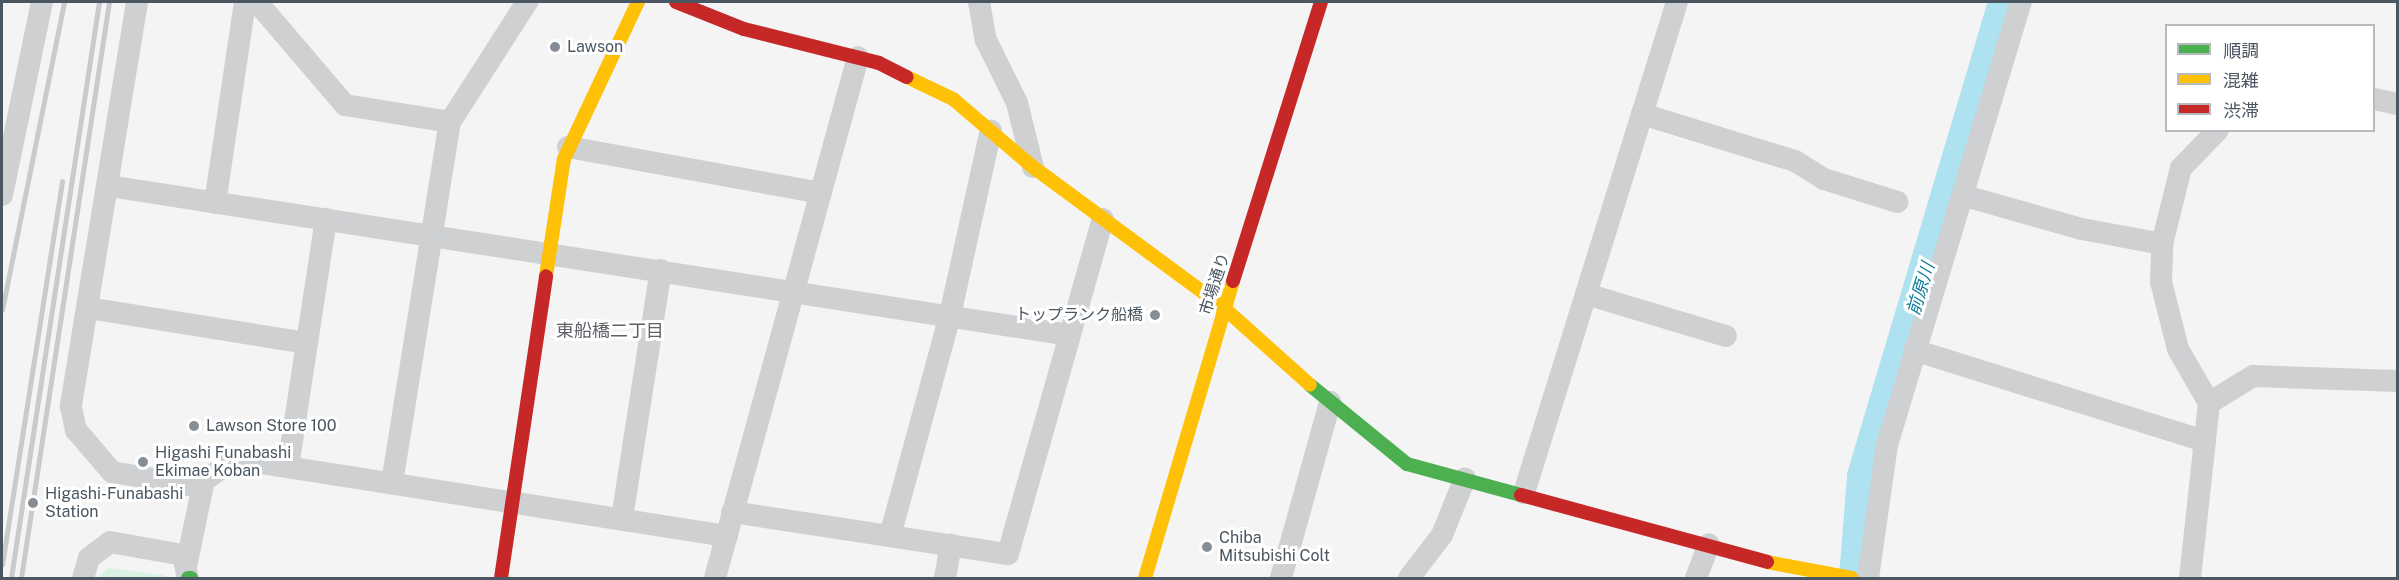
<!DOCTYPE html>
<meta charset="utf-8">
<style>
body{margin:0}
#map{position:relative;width:2399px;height:580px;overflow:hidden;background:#f4f4f4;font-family:"Public Sans","Noto Sans JP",sans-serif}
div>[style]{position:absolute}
.green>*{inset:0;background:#d9f2e3}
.river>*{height:34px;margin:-17px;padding:0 17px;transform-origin:17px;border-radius:17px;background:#aee2f0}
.street>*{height:22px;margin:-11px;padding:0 11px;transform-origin:11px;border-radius:11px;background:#ced0d2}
.fast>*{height:14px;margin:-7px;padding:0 7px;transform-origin:7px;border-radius:7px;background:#4caf50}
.slow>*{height:14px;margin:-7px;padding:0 7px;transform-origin:7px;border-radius:7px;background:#ffc107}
.jam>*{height:14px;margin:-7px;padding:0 7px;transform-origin:7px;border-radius:7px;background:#c62828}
.rail>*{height:4.5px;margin:-2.25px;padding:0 2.25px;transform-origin:2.25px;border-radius:2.25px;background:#c9cacc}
.dots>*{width:16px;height:16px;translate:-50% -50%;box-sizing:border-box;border:3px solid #fff;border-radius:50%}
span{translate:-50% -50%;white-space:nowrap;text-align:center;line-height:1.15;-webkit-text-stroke:6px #fff;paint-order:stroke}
.poi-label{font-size:16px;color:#4a5661}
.left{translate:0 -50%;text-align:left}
.right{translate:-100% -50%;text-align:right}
.street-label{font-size:16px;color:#4a5661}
.water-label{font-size:18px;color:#0c7c9b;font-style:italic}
.neighbourhood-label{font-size:18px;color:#5f6368}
.frame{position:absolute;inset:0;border:3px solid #4a5661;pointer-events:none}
.legend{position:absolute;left:2165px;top:24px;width:210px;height:108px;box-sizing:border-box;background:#fff;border:2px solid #b7bbc0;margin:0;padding:8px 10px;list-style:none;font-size:18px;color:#4a5661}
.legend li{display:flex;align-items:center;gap:12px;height:30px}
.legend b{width:30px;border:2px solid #b7bbc0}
</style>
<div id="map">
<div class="green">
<i style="clip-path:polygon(108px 568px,163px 575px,168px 578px,97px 578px)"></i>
</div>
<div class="river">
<i style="left:1856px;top:578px;width:102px;rotate:-85.5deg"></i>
<i style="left:1864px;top:476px;width:495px;rotate:-73.4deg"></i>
</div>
<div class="street">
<i style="left:137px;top:2px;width:410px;rotate:99.3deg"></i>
<i style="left:71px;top:407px;width:24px;rotate:78deg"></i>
<i style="left:76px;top:430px;width:55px;rotate:49.4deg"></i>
<i style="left:112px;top:472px;width:85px;rotate:9.5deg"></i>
<i style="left:196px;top:486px;width:47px;rotate:-34.7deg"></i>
<i style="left:235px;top:459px;width:498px;rotate:8.9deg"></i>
<i style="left:257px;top:2px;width:135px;rotate:49.5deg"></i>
<i style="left:345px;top:105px;width:106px;rotate:9.2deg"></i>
<i style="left:979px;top:2px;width:39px;rotate:80deg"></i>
<i style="left:986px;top:40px;width:70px;rotate:63.8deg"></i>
<i style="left:1017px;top:103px;width:66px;rotate:76deg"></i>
<i style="left:2374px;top:99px;width:25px;rotate:12deg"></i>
<i style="left:1642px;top:114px;width:160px;rotate:17.1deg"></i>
<i style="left:1795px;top:161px;width:34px;rotate:32deg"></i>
<i style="left:1824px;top:179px;width:77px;rotate:17.3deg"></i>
<i style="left:568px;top:147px;width:257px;rotate:10.3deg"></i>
<i style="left:109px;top:186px;width:971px;rotate:8.82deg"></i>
<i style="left:2px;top:195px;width:197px;rotate:-78.3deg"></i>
<i style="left:1965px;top:196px;width:122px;rotate:15.8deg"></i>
<i style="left:2082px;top:229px;width:81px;rotate:10.6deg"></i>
<i style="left:215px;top:203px;width:203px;rotate:-81.5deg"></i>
<i style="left:1586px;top:294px;width:146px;rotate:16.7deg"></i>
<i style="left:88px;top:308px;width:222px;rotate:9.1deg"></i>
<i style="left:1914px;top:350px;width:305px;rotate:17.4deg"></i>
<i style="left:2209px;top:403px;width:52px;rotate:-31.5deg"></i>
<i style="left:2253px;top:376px;width:145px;rotate:2deg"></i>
<i style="left:288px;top:467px;width:251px;rotate:-81.3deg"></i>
<i style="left:392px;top:483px;width:366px;rotate:-80.9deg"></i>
<i style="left:450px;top:122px;width:143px;rotate:-57.3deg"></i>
<i style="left:1524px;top:493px;width:514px;rotate:-72.69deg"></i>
<i style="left:732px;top:512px;width:279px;rotate:8.7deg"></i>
<i style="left:1008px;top:554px;width:348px;rotate:-74.2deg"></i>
<i style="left:622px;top:518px;width:251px;rotate:-81.1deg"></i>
<i style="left:890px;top:536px;width:229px;rotate:-74.8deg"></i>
<i style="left:950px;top:315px;width:189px;rotate:-77.5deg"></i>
<i style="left:187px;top:562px;width:79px;rotate:-78.3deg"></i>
<i style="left:83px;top:578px;width:21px;rotate:-73deg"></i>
<i style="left:89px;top:558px;width:26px;rotate:-37deg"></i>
<i style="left:110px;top:542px;width:74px;rotate:10.1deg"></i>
<i style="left:183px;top:555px;width:24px;rotate:78deg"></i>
<i style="left:715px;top:578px;width:540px;rotate:-74.65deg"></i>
<i style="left:945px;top:578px;width:34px;rotate:-80deg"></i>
<i style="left:1281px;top:578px;width:183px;rotate:-74.4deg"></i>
<i style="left:1409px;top:578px;width:54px;rotate:-52.5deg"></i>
<i style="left:1442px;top:535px;width:61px;rotate:-68deg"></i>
<i style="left:1696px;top:578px;width:36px;rotate:-69deg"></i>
<i style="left:1868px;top:578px;width:134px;rotate:-81.9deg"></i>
<i style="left:1887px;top:445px;width:463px;rotate:-73.2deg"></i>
<i style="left:2190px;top:578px;width:176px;rotate:-83.8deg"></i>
<i style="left:2209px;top:403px;width:62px;rotate:-119.9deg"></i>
<i style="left:2178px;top:349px;width:69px;rotate:-104.2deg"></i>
<i style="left:2161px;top:282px;width:38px;rotate:-88deg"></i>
<i style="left:2162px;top:244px;width:78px;rotate:-76deg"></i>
<i style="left:2181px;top:168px;width:53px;rotate:-45.8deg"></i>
</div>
<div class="fast">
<i style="left:1310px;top:385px;width:125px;rotate:39.2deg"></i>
<i style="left:1407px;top:464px;width:118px;rotate:15.2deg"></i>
<i style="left:188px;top:578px;width:3px"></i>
</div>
<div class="slow">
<i style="left:907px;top:77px;width:51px;rotate:25.6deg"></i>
<i style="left:953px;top:99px;width:105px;rotate:40.4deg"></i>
<i style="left:1033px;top:167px;width:237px;rotate:36.4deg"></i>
<i style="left:1224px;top:308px;width:115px;rotate:41.8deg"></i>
<i style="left:546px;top:276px;width:118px;rotate:-81.3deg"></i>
<i style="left:564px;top:159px;width:174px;rotate:-64.8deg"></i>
<i style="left:1767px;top:562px;width:86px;rotate:10.7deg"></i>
<i style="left:1145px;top:578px;width:310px;rotate:-73.5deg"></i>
</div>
<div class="jam">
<i style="left:676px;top:2px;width:73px;rotate:21.7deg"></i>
<i style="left:744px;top:29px;width:139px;rotate:14.1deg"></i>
<i style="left:879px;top:63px;width:31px;rotate:27deg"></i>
<i style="left:1233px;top:281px;width:293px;rotate:-72.5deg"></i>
<i style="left:1521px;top:495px;width:255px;rotate:15.2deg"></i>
<i style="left:501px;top:578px;width:305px;rotate:-81.5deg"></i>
</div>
<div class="rail">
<i style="left:2px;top:310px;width:314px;rotate:-78.6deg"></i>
<i style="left:2px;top:565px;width:388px;rotate:-81.1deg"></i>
<i style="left:11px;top:578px;width:583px;rotate:-81.31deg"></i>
<i style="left:21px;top:578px;width:583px;rotate:-81.31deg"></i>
</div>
<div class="dots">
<i style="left:555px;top:47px;background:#868d94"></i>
<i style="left:1155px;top:315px;background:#868d94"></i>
<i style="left:194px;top:426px;background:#868d94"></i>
<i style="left:143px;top:462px;background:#868d94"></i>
<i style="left:33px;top:503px;background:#868d94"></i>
<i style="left:1207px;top:547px;background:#868d94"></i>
</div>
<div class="poi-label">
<span class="left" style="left:567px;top:47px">Lawson</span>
<span class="right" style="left:1143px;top:315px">トップランク船橋</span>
<span class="left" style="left:206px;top:426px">Lawson Store 100</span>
<span class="left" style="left:155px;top:462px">Higashi Funabashi<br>Ekimae Koban</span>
<span class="left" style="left:45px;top:503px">Higashi-Funabashi<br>Station</span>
<span class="left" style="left:1219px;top:547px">Chiba<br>Mitsubishi Colt</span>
</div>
<div class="street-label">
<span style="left:1215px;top:284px;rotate:-72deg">市場通り</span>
</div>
<div class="water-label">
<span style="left:1921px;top:289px;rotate:-73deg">前原川</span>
</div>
<div class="neighbourhood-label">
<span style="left:610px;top:331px">東船橋二丁目</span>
</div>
<div class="frame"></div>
<ul class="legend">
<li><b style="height:8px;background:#4caf50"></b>順調</li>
<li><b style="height:8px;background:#ffc107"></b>混雑</li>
<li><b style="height:8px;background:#c62828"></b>渋滞</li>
</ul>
</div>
